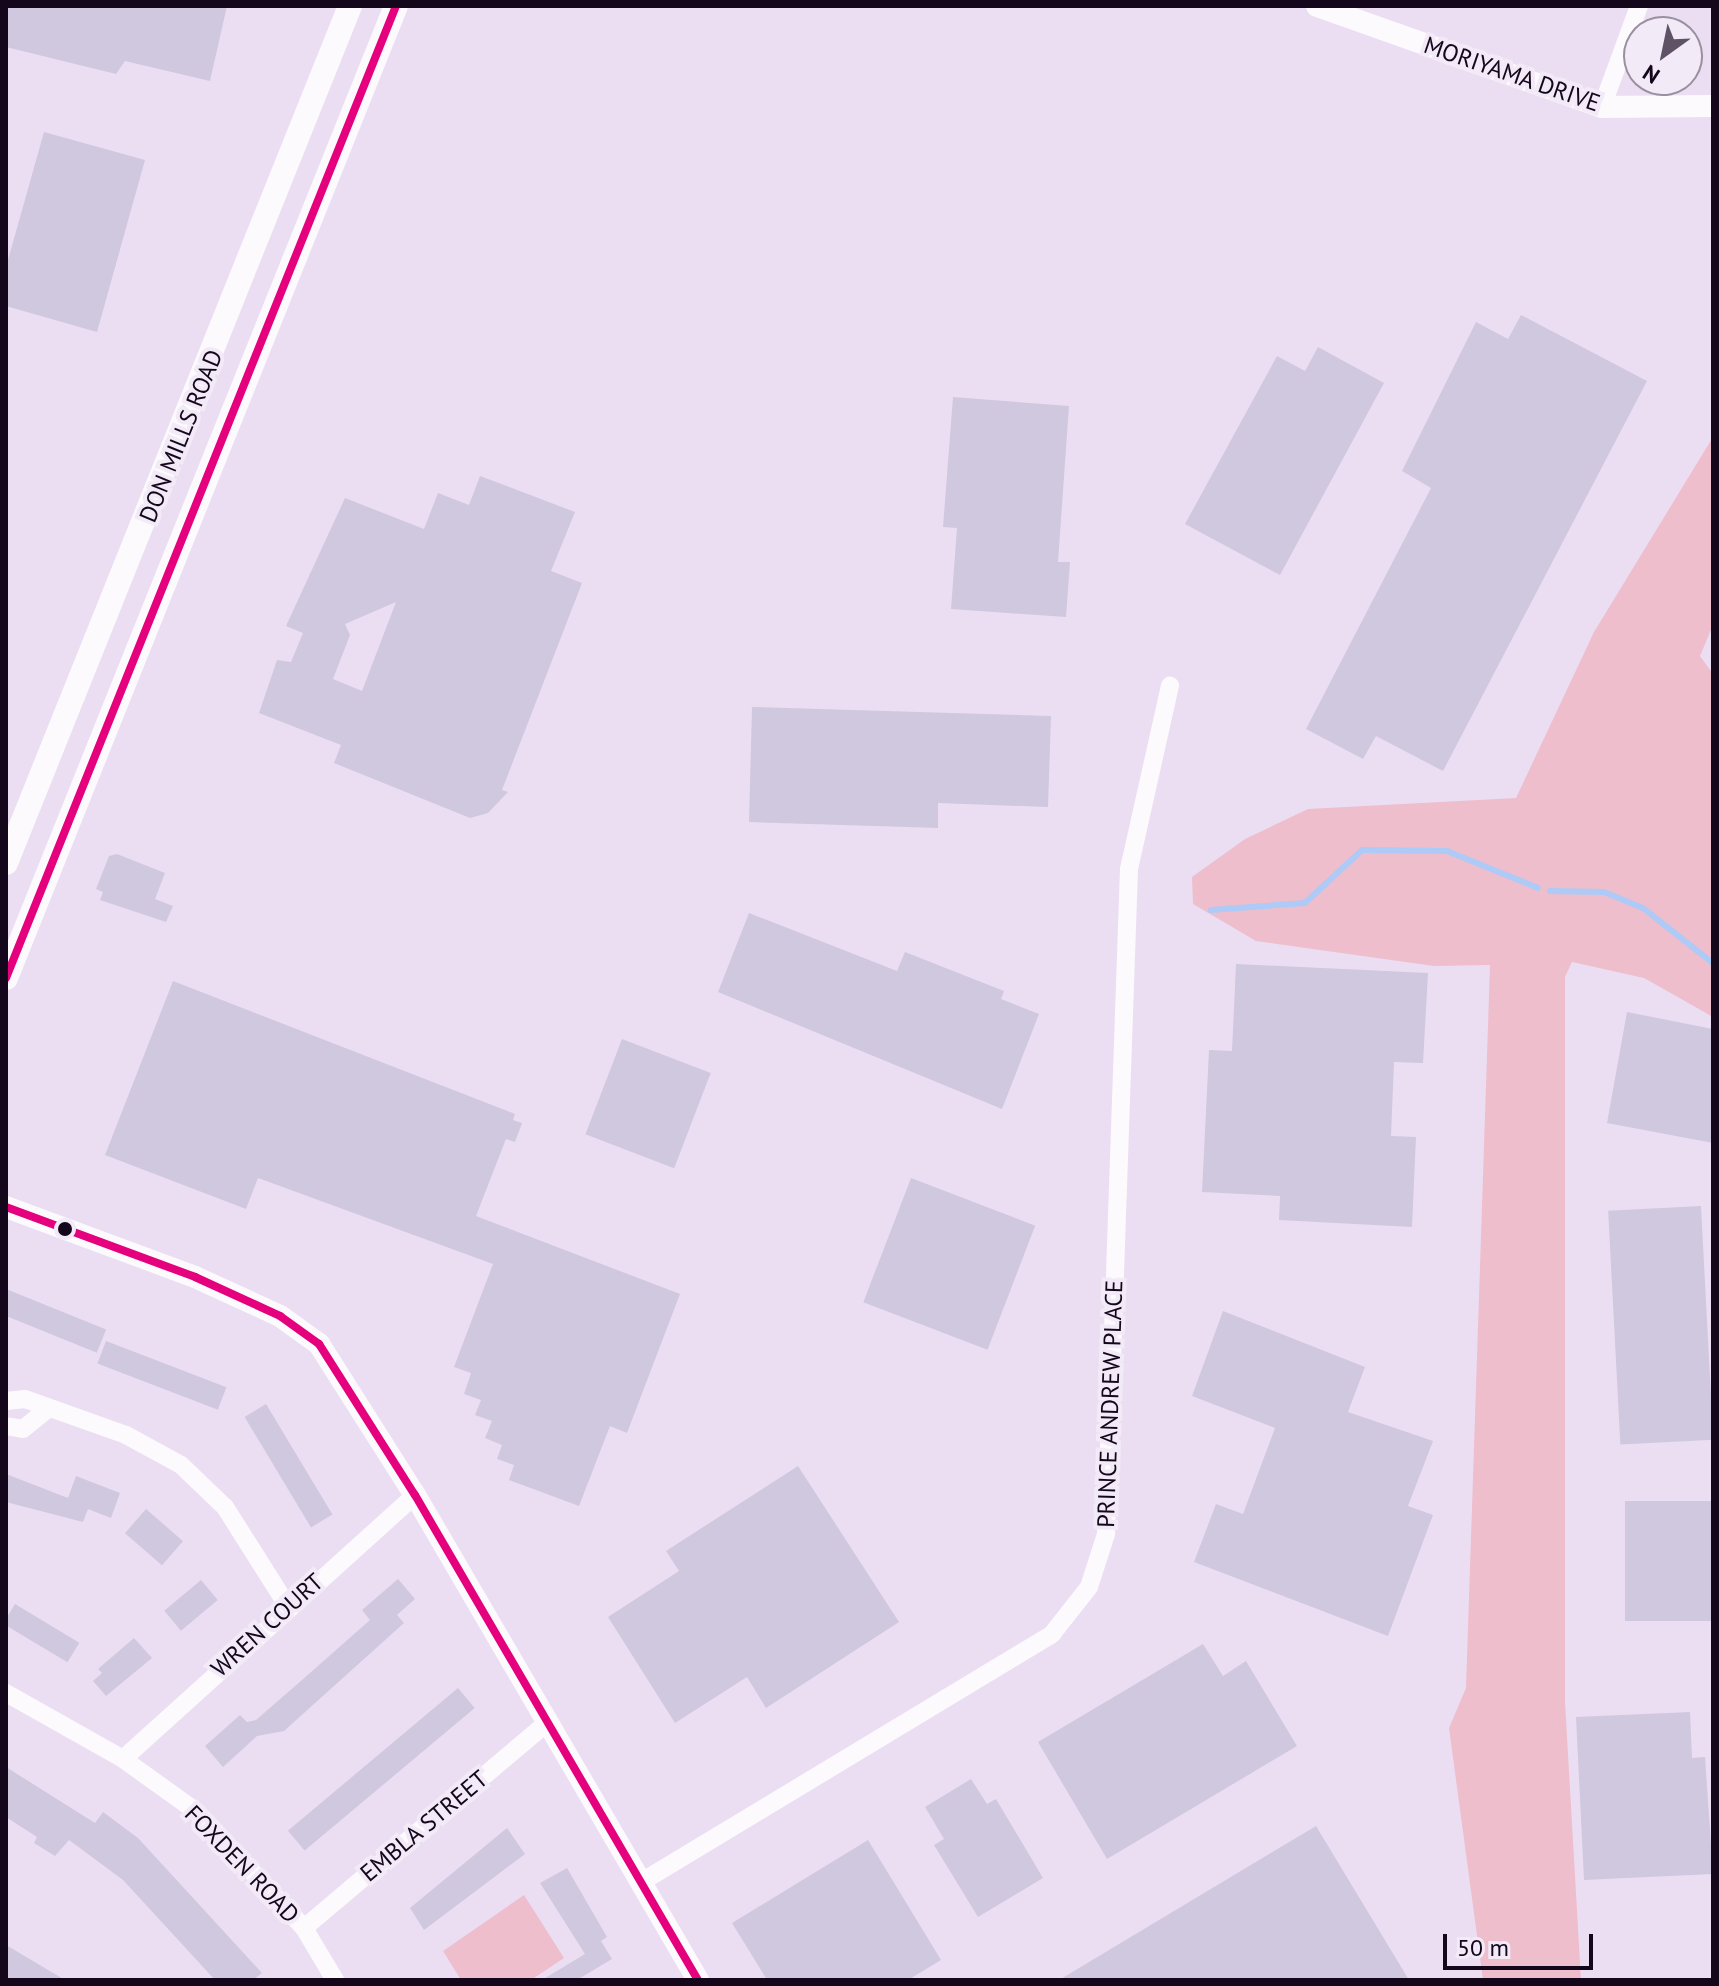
<!DOCTYPE html>
<style>
body{margin:0}
#map{position:relative;width:1719px;height:1986px;overflow:hidden;background:#ebdef3;font-family:"PT Sans",sans-serif}
div>[style]{position:absolute}
.green>*{inset:0;background:#eebecc}
.stream>*{height:6px;margin:-3px;padding:0 3px;transform-origin:3px;border-radius:3px;background:#aecaf7}
.building>*{inset:0;background:#d0c8de;transform-origin:0 0}
.minor>*{height:18px;margin:-9px;padding:0 9px;transform-origin:9px;border-radius:9px;background:#fcfafd}
.tertiary>*{height:22px;margin:-11px;padding:0 11px;transform-origin:11px;border-radius:11px;background:#fcfafd}
.secondary>*{height:24px;margin:-12px;padding:0 12px;transform-origin:12px;border-radius:12px;background:#fcfafd}
.bus-1>*{height:8px;margin:-4px;padding:0 4px;transform-origin:4px;border-radius:4px;background:#e5007d}
.dots>*{width:22px;height:22px;translate:-50% -50%;box-sizing:border-box;border:4px solid #f2eaf7;border-radius:50%}
span{translate:-50% -50%;white-space:nowrap;text-align:center;line-height:1.15;-webkit-text-stroke:8px #f2eaf7;paint-order:stroke}
.street-label{font-size:24px;color:#14061b}
.frame{position:absolute;inset:0;border:8px solid #14061b;pointer-events:none}
.north{position:absolute;left:1623px;top:16px;width:80px;height:80px;box-sizing:border-box;background:#f2eaf7;border:2px solid #998f9f;border-radius:50%;rotate:213deg;font-size:22px;font-weight:700;line-height:32px;text-align:center;color:#14061b}
.north::after{content:'';display:block;margin:auto;width:28px;height:36px;background:#5f5267;clip-path:polygon(50% 0,100% 100%,50% 72%,0 100%)}
.scale{position:absolute;left:1443px;top:1934px;width:150px;height:36px;box-sizing:border-box;border:4px solid #14061b;border-top:0;padding-left:10px;font-size:24px;line-height:28px;white-space:nowrap;color:#14061b;-webkit-text-stroke:6px #f2eaf7;paint-order:stroke}
</style>
<div id="map">
<div class="green">
<i style="clip-path:polygon(1713px 437px,1713px 625px,1700px 656px,1713px 674px,1713px 1017px,1644px 978px,1572px 962px,1565px 977px,1565px 1702px,1581px 1980px,1483px 1980px,1449px 1728px,1466px 1688px,1490px 965px,1434px 966px,1256px 941px,1193px 904px,1192px 877px,1245px 839px,1308px 809px,1516px 798px,1594px 632px)"></i>
<i style="clip-path:polygon(524px 1895px,564px 1958px,531px 1980px,461px 1980px,443px 1951px)"></i>
</div>
<div class="stream">
<i style="left:1550px;top:891px;width:54px;rotate:1.1deg"></i>
<i style="left:1604px;top:892px;width:42px;rotate:22.3deg"></i>
<i style="left:1643px;top:908px;width:89px;rotate:38.2deg"></i>
<i style="left:1211px;top:910px;width:94px;rotate:-4.3deg"></i>
<i style="left:1305px;top:903px;width:78px;rotate:-42.9deg"></i>
<i style="left:1362px;top:850px;width:85px;rotate:0.7deg"></i>
<i style="left:1447px;top:851px;width:98px;rotate:22.1deg"></i>
</div>
<div class="building">
<i style="clip-path:polygon(6px 6px,227px 6px,210px 81px,125px 61px,116px 74px,6px 47px)"></i>
<i style="clip-path:polygon(44px 132px,145px 160px,97px 332px,6px 306px,6px 267px)"></i>
<i style="clip-path:polygon(1521px 315px,1647px 381px,1443px 771px,1376px 736px,1363px 759px,1306px 729px,1431px 488px,1402px 471px,1476px 322px,1508px 339px)"></i>
<i style="clip-path:polygon(1318px 347px,1384px 383px,1280px 575px,1185px 524px,1277px 356px,1305px 371px)"></i>
<i style="clip-path:polygon(953px 397px,1069px 406px,1058px 562px,1070px 562px,1066px 617px,951px 609px,957px 528px,943px 527px)"></i>
<i style="clip-path:polygon(evenodd,480px 476px,575px 512px,551px 571px,582px 583px,502px 790px,508px 792px,488px 813px,470px 818px,334px 763px,341px 745px,259px 713px,277px 660px,291px 662px,303px 633px,286px 626px,345px 498px,424px 529px,438px 493px,469px 505px,480px 476px,396px 602px,362px 691px,333px 679px,350px 635px,345px 624px,396px 602px)"></i>
<i style="clip-path:polygon(752px 707px,1051px 716px,1048px 807px,938px 803px,938px 828px,749px 822px)"></i>
<i style="clip-path:polygon(117px 854px,165px 873px,155px 899px,173px 906px,166px 922px,100px 900px,103px 892px,96px 889px,109px 856px)"></i>
<i style="clip-path:polygon(749px 913px,897px 971px,905px 952px,1004px 991px,1001px 999px,1039px 1014px,1002px 1109px,718px 992px)"></i>
<i style="clip-path:polygon(1236px 964px,1428px 973px,1423px 1063px,1394px 1062px,1391px 1136px,1416px 1137px,1412px 1227px,1279px 1220px,1280px 1196px,1202px 1192px,1209px 1050px,1232px 1051px)"></i>
<i style="clip-path:polygon(173px 981px,515px 1114px,513px 1120px,522px 1123px,515px 1142px,506px 1139px,476px 1216px,680px 1294px,627px 1433px,610px 1426px,579px 1506px,509px 1480px,514px 1465px,497px 1459px,502px 1445px,485px 1438px,492px 1421px,475px 1415px,481px 1400px,464px 1394px,471px 1373px,454px 1367px,493px 1264px,258px 1178px,246px 1209px,105px 1155px)"></i>
<i style="clip-path:polygon(1627px 1012px,1713px 1029px,1713px 1143px,1607px 1123px)"></i>
<i style="left:622px;top:1039px;width:95px;height:102px;rotate:21deg"></i>
<i style="left:911px;top:1178px;width:133px;height:133px;rotate:21deg"></i>
<i style="left:1701px;top:1206px;width:234px;height:93px;rotate:87deg"></i>
<i style="left:6px;top:1289px;width:108px;height:25px;rotate:22deg"></i>
<i style="clip-path:polygon(1223px 1311px,1365px 1367px,1348px 1412px,1433px 1441px,1408px 1506px,1433px 1515px,1388px 1636px,1194px 1562px,1216px 1504px,1243px 1514px,1275px 1428px,1192px 1396px)"></i>
<i style="left:106px;top:1341px;width:129px;height:24px;rotate:21deg"></i>
<i style="left:266px;top:1404px;width:129px;height:25px;rotate:59deg"></i>
<i style="clip-path:polygon(798px 1466px,899px 1622px,766px 1708px,747px 1677px,675px 1723px,608px 1617px,679px 1571px,666px 1551px)"></i>
<i style="clip-path:polygon(6px 1474px,68px 1498px,76px 1476px,120px 1493px,111px 1518px,88px 1509px,83px 1522px,6px 1502px)"></i>
<i style="left:1713px;top:1501px;width:120px;height:88px;rotate:90deg"></i>
<i style="left:146px;top:1509px;width:49px;height:32px;rotate:41deg"></i>
<i style="clip-path:polygon(398px 1579px,415px 1599px,397px 1615px,404px 1623px,284px 1731px,257px 1736px,223px 1767px,205px 1746px,240px 1715px,247px 1722px,256px 1720px,302px 1680px,370px 1620px,362px 1610px)"></i>
<i style="left:201px;top:1580px;width:26px;height:48px;rotate:50deg"></i>
<i style="left:15px;top:1604px;width:75px;height:23px;rotate:31deg"></i>
<i style="clip-path:polygon(134px 1638px,152px 1658px,106px 1696px,93px 1681px,102px 1673px,98px 1669px)"></i>
<i style="clip-path:polygon(1203px 1644px,1223px 1676px,1246px 1661px,1297px 1746px,1107px 1859px,1038px 1742px)"></i>
<i style="left:458px;top:1688px;width:26px;height:222px;rotate:50deg"></i>
<i style="clip-path:polygon(1690px 1712px,1692px 1758px,1705px 1757px,1713px 1874px,1584px 1880px,1576px 1717px)"></i>
<i style="clip-path:polygon(6px 1767px,95px 1823px,103px 1812px,138px 1838px,262px 1973px,253px 1980px,215px 1980px,123px 1880px,69px 1840px,55px 1856px,34px 1843px,37px 1837px,6px 1817px)"></i>
<i style="clip-path:polygon(971px 1779px,987px 1804px,996px 1799px,1043px 1878px,978px 1917px,934px 1845px,944px 1839px,925px 1807px)"></i>
<i style="clip-path:polygon(1316px 1826px,1409px 1980px,1059px 1980px)"></i>
<i style="clip-path:polygon(507px 1828px,525px 1854px,424px 1930px,410px 1908px)"></i>
<i style="clip-path:polygon(868px 1840px,941px 1960px,908px 1980px,767px 1980px,732px 1923px)"></i>
<i style="clip-path:polygon(567px 1868px,607px 1937px,601px 1941px,612px 1959px,577px 1980px,542px 1980px,585px 1954px,540px 1883px)"></i>
<i style="clip-path:polygon(6px 1945px,65px 1980px,6px 1980px)"></i>
</div>
<div class="minor">
<i style="left:1602px;top:107px;width:108px;rotate:-69.9deg"></i>
<i style="left:6px;top:1401px;width:19px;rotate:-6deg"></i>
<i style="left:25px;top:1399px;width:107px;rotate:19.6deg"></i>
<i style="left:126px;top:1435px;width:63px;rotate:28.6deg"></i>
<i style="left:181px;top:1465px;width:61px;rotate:43.7deg"></i>
<i style="left:225px;top:1507px;width:116px;rotate:57.7deg"></i>
<i style="left:6px;top:1426px;width:17px;rotate:10deg"></i>
<i style="left:23px;top:1429px;width:33px;rotate:-39deg"></i>
<i style="left:6px;top:1693px;width:134px;rotate:29.4deg"></i>
<i style="left:123px;top:1759px;width:91px;rotate:35.6deg"></i>
<i style="left:197px;top:1812px;width:158px;rotate:47.3deg"></i>
<i style="left:304px;top:1928px;width:61px;rotate:59.2deg"></i>
<i style="left:123px;top:1759px;width:394px;rotate:-42.1deg"></i>
<i style="left:643px;top:1881px;width:478px;rotate:-31.1deg"></i>
<i style="left:1052px;top:1634px;width:60px;rotate:-51.8deg"></i>
<i style="left:1089px;top:1587px;width:56px;rotate:-72.2deg"></i>
<i style="left:1106px;top:1534px;width:665px;rotate:-88.02deg"></i>
<i style="left:1129px;top:869px;width:188px;rotate:-77.4deg"></i>
<i style="left:304px;top:1928px;width:316px;rotate:-40.2deg"></i>
</div>
<div class="tertiary">
<i style="left:1317px;top:6px;width:302px;rotate:19.5deg"></i>
<i style="left:1602px;top:107px;width:111px;rotate:-0.5deg"></i>
<i style="left:6px;top:1207px;width:202px;rotate:20.3deg"></i>
<i style="left:195px;top:1277px;width:94px;rotate:24.6deg"></i>
<i style="left:280px;top:1316px;width:48px;rotate:35.7deg"></i>
<i style="left:319px;top:1344px;width:179px;rotate:57.6deg"></i>
<i style="left:415px;top:1495px;width:562px;rotate:59.74deg"></i>
</div>
<div class="secondary">
<i style="left:6px;top:863px;width:923px;rotate:-68.13deg"></i>
<i style="left:6px;top:978px;width:1047px;rotate:-68.14deg"></i>
</div>
<div class="bus-1">
<i style="left:6px;top:978px;width:1047px;rotate:-68.14deg"></i>
<i style="left:6px;top:1207px;width:202px;rotate:20.3deg"></i>
<i style="left:195px;top:1277px;width:94px;rotate:24.6deg"></i>
<i style="left:280px;top:1316px;width:48px;rotate:35.7deg"></i>
<i style="left:319px;top:1344px;width:179px;rotate:57.6deg"></i>
<i style="left:415px;top:1495px;width:562px;rotate:59.74deg"></i>
</div>
<div class="dots">
<i style="left:65px;top:1229px;background:#14061b"></i>
</div>
<div class="street-label">
<span style="left:1512px;top:74px;rotate:19deg">MORIYAMA DRIVE</span>
<span style="left:181px;top:436px;rotate:-68deg">DON MILLS ROAD</span>
<span style="left:1110px;top:1404px;rotate:-88deg">PRINCE ANDREW PLACE</span>
<span style="left:267px;top:1625px;rotate:-42deg">WREN COURT</span>
<span style="left:424px;top:1826px;rotate:-40deg">EMBLA STREET</span>
<span style="left:242px;top:1864px;rotate:46deg">FOXDEN ROAD</span>
</div>
<div class="frame"></div>
<div class="north">N</div>
<div class="scale">50 m</div>
</div>
